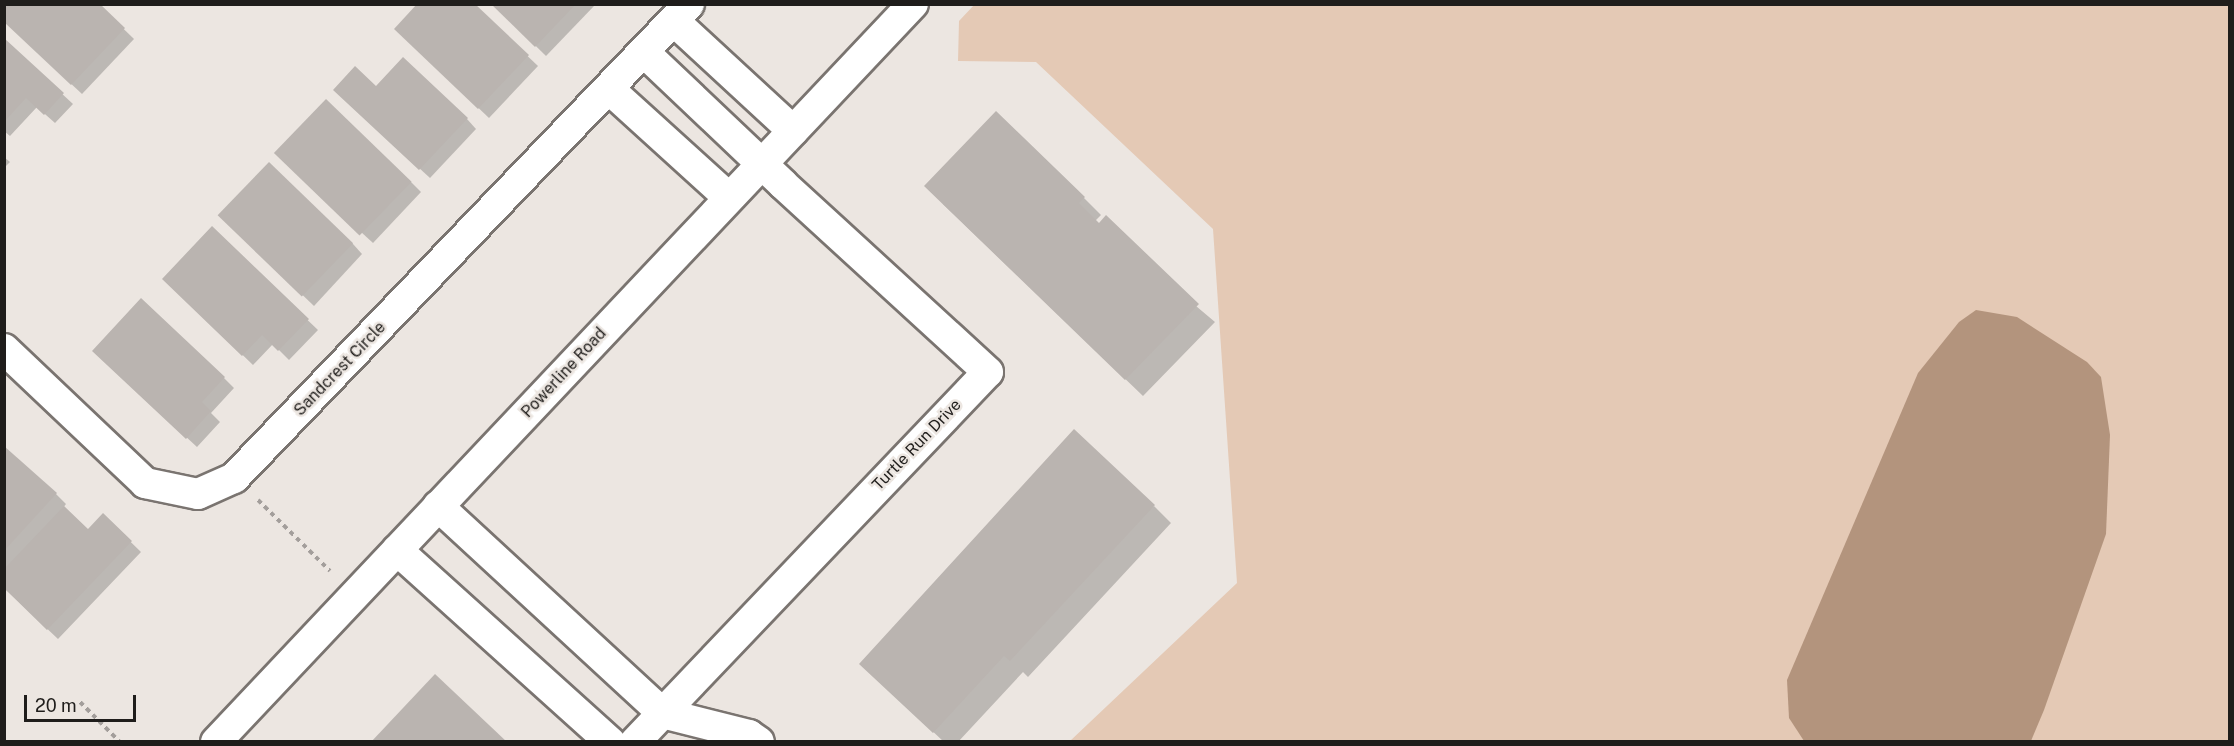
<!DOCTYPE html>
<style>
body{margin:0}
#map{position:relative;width:2234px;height:746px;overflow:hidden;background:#ece6e1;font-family:"Public Sans",sans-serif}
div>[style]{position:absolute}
.green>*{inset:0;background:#e4c9b5}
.water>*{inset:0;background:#b3947d}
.shadow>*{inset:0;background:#0003}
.building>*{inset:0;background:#bab4b0;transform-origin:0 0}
.path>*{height:4px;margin-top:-2px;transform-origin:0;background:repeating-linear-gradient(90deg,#a39e9b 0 4.5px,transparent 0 9px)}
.roads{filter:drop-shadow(2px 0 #7a7470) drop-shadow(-2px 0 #7a7470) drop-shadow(0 2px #7a7470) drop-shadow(0 -2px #7a7470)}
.street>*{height:30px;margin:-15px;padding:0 15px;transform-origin:15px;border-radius:15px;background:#fff}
span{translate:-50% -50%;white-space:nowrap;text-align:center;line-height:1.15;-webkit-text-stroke:5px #ece6e1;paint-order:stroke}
.street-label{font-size:16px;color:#1f1d1b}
.frame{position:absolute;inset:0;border:6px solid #1f1d1b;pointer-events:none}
.scale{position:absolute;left:24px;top:695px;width:112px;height:27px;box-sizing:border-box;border:3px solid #1f1d1b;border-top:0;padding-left:8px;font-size:18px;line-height:21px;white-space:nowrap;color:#1f1d1b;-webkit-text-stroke:4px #ece6e1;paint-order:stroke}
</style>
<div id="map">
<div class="green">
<i style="clip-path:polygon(975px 4px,2229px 5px,2229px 741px,1070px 741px,1237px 583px,1213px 229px,1036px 62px,958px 61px,959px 21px)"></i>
</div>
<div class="water">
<i style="clip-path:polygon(1976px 310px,2017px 317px,2087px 362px,2101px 377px,2110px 435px,2106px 534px,2044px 710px,2031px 741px,1804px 741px,1789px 718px,1787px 680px,1918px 373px,1959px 322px)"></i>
</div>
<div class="shadow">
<i style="clip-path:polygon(98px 4px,134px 39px,82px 94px,4px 21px)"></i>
<i style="clip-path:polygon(473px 4px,538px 66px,489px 118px,406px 39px)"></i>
<i style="clip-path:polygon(493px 4px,595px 4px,595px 5px,546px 56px)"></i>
<i style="clip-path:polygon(4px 40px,73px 104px,55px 123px,37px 107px,10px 136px,4px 131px)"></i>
<i style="clip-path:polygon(376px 88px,467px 119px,476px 129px,430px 178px,345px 100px)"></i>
<i style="clip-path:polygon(4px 157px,10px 162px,4px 168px)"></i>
<i style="clip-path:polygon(287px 164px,411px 182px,421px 192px,373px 243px)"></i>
<i style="clip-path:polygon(1084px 198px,1101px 215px,1095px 221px,1215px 322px,1143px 396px,943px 204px)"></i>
<i style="clip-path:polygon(220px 216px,353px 244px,362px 254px,314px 306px)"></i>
<i style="clip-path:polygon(212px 229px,318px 330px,289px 360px,273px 344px,253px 365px,164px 279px)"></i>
<i style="clip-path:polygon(104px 361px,224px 378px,234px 388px,211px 413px,220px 422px,197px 447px)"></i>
<i style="clip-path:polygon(4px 448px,56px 494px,66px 504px,63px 508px,88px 531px,103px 515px,141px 552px,58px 639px,4px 588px)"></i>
<i style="clip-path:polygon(1154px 506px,1171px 523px,1028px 677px,1023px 672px,958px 742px,944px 742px,879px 681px)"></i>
</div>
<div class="building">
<i style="clip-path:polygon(4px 4px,100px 4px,125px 28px,71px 85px,4px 22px)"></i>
<i style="clip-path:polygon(417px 4px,475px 4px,529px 55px,478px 109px,394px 29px)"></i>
<i style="clip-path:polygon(491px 4px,576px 4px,535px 47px)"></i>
<i style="clip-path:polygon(4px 38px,64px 93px,44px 115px,26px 98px,4px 122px)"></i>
<i style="clip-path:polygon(403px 57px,468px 118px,419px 170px,333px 90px,355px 66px,376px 86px)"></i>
<i style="left:326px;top:99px;width:119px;height:75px;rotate:44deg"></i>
<i style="clip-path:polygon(996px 111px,1085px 197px,1079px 203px,1099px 223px,1106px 215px,1199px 304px,1125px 380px,924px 186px)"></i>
<i style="left:269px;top:162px;width:117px;height:74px;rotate:44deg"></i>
<i style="clip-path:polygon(212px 226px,309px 319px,278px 351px,262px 335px,242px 356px,162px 279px)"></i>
<i style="clip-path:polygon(141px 298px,225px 377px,202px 402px,211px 411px,186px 439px,92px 351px)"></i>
<i style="clip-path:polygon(1074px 429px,1155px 505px,1010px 661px,1004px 656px,933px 733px,859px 664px)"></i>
<i style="clip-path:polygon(4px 446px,57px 493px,4px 551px)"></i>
<i style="clip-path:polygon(64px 506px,88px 529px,103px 513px,132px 541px,47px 630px,5px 589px,5px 568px)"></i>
<i style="clip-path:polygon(435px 674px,507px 742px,371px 742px)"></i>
</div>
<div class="path">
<i style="left:258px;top:500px;width:101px;rotate:44.6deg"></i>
<i style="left:80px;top:702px;width:57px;rotate:45deg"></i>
</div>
<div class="roads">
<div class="street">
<i style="left:674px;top:21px;width:162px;rotate:42.7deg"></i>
<i style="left:609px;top:89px;width:162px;rotate:42.2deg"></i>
<i style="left:4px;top:349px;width:195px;rotate:43.5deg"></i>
<i style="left:145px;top:483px;width:54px;rotate:11.7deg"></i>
<i style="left:198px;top:494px;width:39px;rotate:-24deg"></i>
<i style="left:234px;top:478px;width:657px;rotate:-46.17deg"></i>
<i style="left:438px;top:506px;width:305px;rotate:42.7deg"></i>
<i style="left:662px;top:713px;width:90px;rotate:14.2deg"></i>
<i style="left:749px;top:735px;width:12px;rotate:35deg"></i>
<i style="left:397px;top:550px;width:287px;rotate:42deg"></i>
<i style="left:216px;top:742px;width:1015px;rotate:-46.64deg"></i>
<i style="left:635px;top:742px;width:511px;rotate:-46.35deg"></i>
<i style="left:988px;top:372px;width:278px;rotate:-137.5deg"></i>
<i style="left:783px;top:184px;width:192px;rotate:-136.5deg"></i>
</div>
</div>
<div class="street-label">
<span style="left:340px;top:369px;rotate:-46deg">Sandcrest Circle</span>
<span style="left:564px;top:373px;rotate:-47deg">Powerline Road</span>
<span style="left:917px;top:445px;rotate:-46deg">Turtle Run Drive</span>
</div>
<div class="frame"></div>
<div class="scale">20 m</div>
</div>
